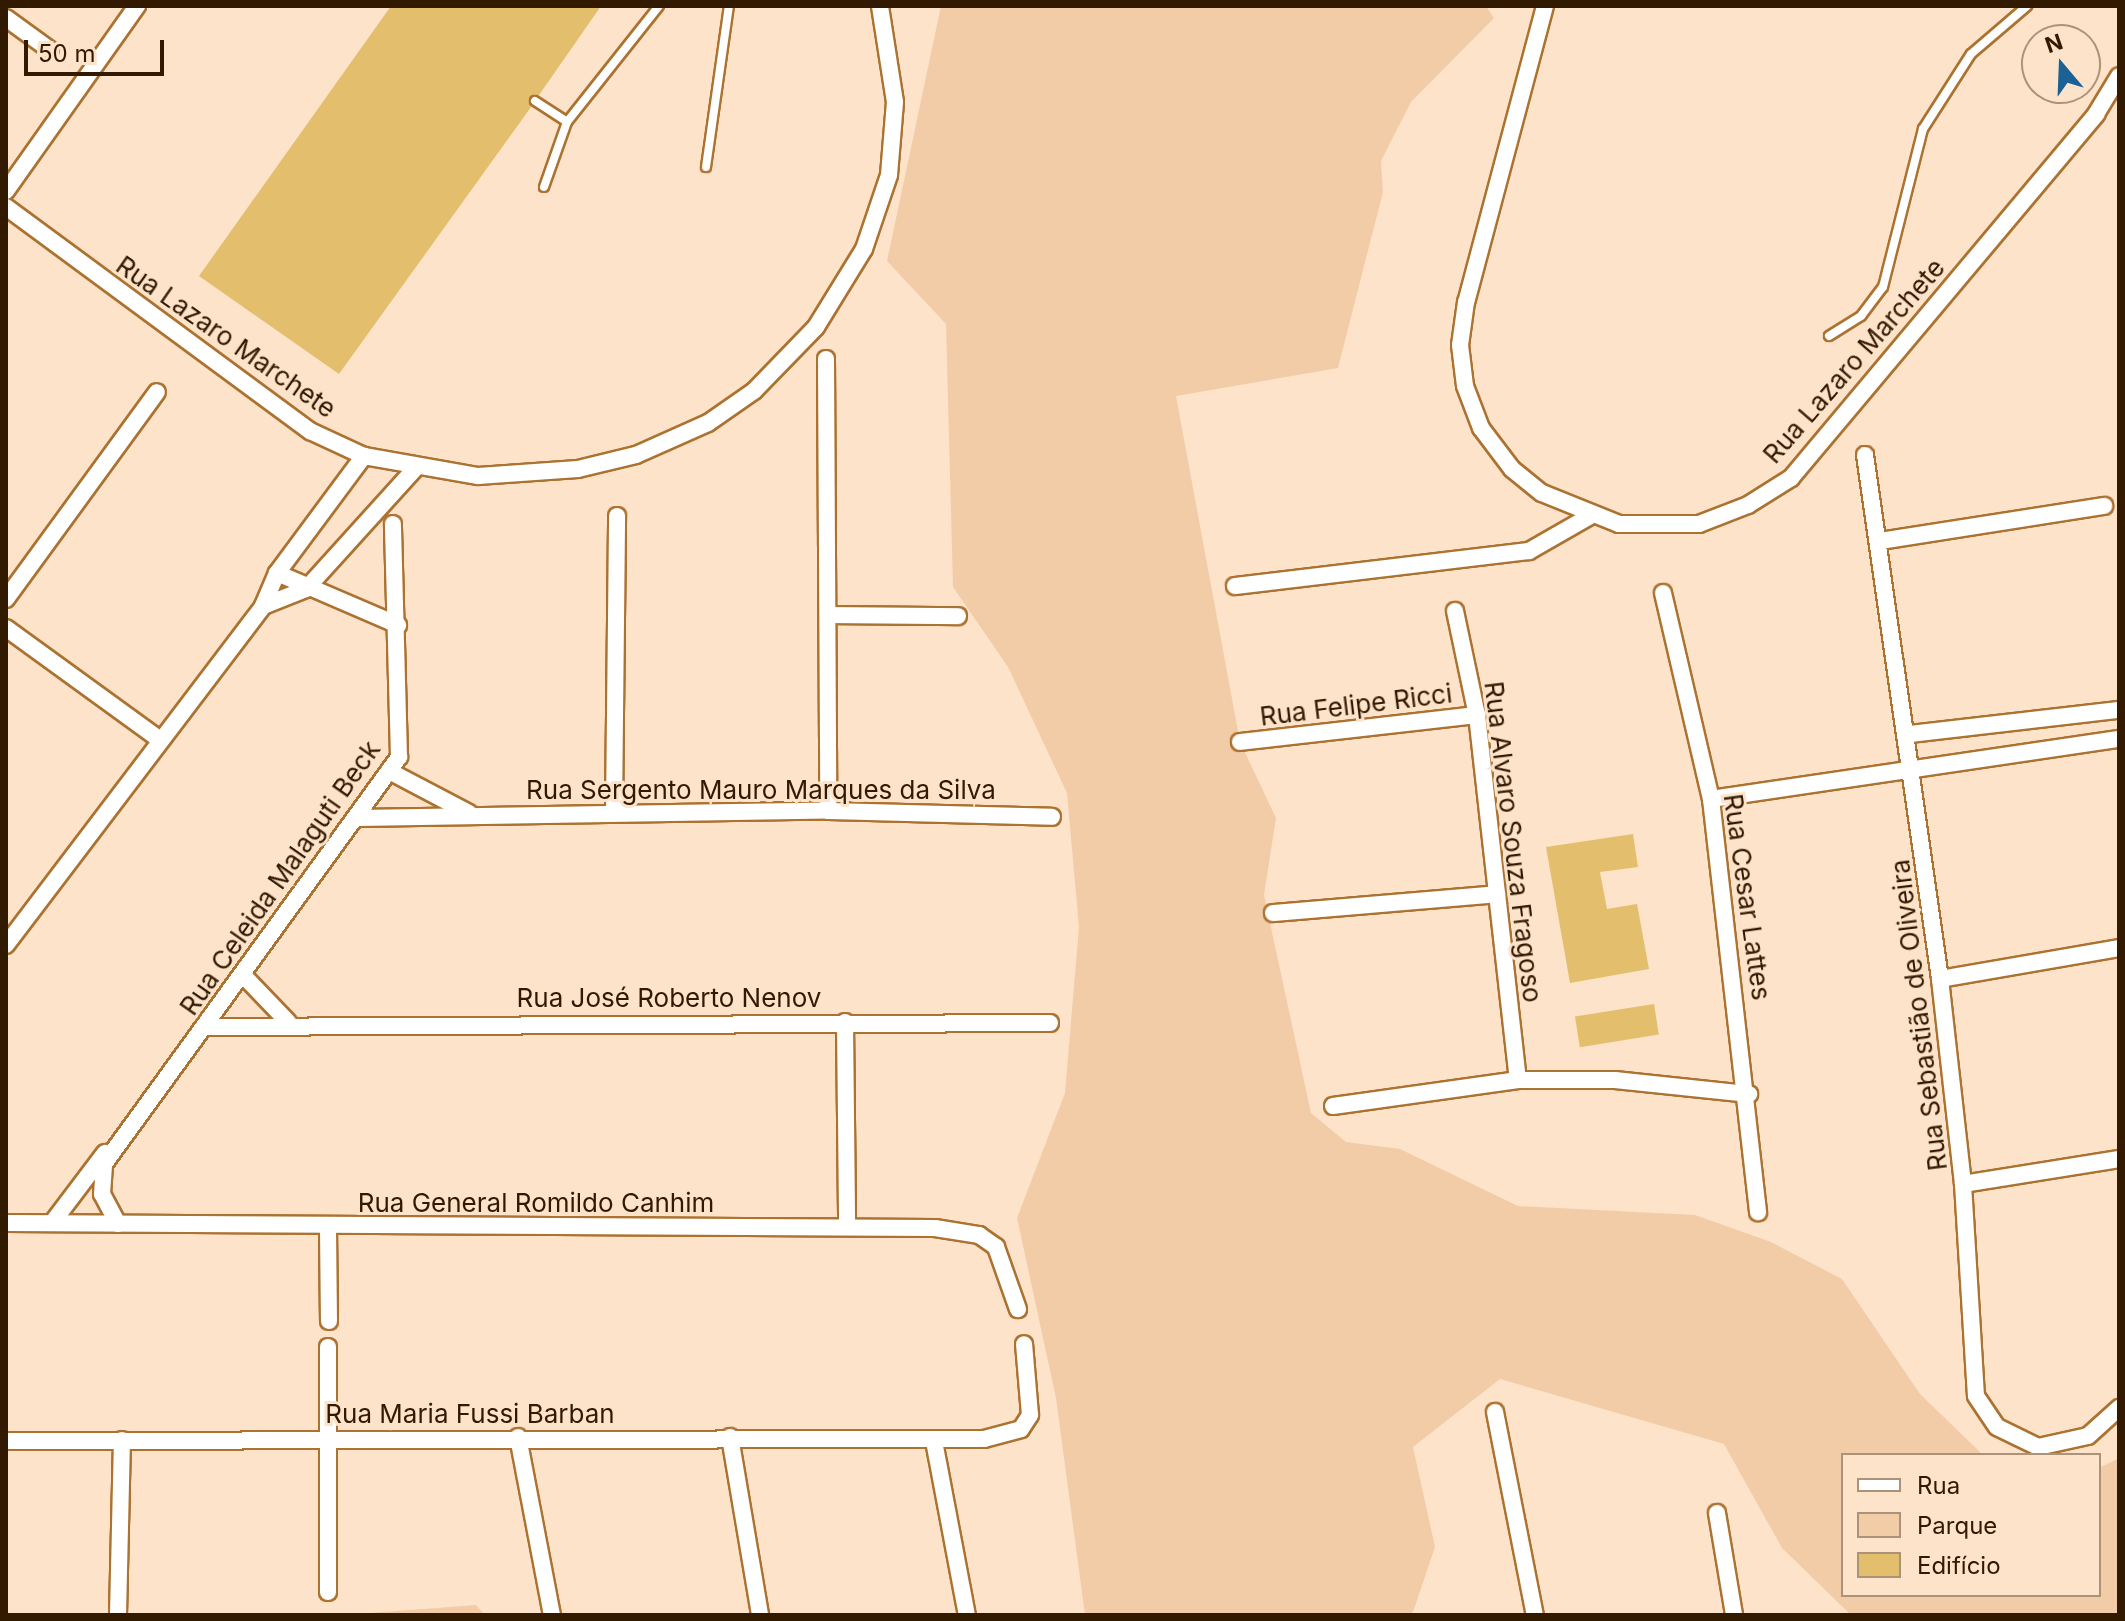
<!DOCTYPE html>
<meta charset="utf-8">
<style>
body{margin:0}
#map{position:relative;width:2125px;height:1621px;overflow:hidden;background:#fde3ca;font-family:Inter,sans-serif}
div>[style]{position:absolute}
.green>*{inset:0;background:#f2cca7}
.building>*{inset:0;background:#e3be6d;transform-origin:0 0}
.roads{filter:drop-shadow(2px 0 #ac7230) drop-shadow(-2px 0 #ac7230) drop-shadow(0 2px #ac7230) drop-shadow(0 -2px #ac7230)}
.service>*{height:8px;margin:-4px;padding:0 4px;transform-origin:4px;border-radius:4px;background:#fff}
.minor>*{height:16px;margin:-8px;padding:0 8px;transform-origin:8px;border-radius:8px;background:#fff}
span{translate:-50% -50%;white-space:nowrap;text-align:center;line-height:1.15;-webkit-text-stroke:6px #fde3ca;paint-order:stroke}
.street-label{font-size:26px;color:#311a00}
.frame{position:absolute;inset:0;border:8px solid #311a00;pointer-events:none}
.legend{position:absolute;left:1841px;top:1453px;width:260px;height:144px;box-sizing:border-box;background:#fde3ca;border:2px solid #ab9379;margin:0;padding:10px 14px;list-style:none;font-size:24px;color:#311a00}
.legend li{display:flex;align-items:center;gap:16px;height:40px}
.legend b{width:40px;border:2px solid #ab9379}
.north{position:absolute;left:2021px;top:24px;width:80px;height:80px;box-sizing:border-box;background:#fde3ca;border:2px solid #ab9379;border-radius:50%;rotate:341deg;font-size:22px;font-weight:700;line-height:32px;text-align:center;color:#311a00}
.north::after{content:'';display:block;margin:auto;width:28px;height:36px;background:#1b6196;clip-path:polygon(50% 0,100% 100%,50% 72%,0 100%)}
.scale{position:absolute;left:24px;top:40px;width:140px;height:36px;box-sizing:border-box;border:4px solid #311a00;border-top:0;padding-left:10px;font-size:24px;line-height:28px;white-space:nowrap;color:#311a00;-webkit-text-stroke:6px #fde3ca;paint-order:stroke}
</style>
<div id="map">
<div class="green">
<i style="clip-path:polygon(941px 6px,1486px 6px,1494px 18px,1411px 102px,1381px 161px,1383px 192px,1338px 368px,1176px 396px,1240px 742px,1276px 818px,1264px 895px,1311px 1113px,1346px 1142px,1400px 1149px,1518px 1206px,1695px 1215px,1771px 1242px,1842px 1279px,1920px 1394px,1983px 1455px,1843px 1455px,1843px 1595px,2099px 1595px,2099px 1468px,2119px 1458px,2119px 1615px,1851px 1615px,1782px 1548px,1724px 1444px,1500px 1379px,1413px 1447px,1435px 1547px,1412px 1615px,1085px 1615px,1056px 1398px,1017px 1218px,1065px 1093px,1079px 927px,1067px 793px,1008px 667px,953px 587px,946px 324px,887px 261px)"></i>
<i style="clip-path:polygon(476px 1605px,485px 1615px,342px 1615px,343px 1615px)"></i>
</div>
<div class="building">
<i style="clip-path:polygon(391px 6px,601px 6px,539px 95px,530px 97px,531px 107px,339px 374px,199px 276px)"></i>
<i style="clip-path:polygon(1633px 834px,1638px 867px,1600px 872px,1607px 909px,1637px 904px,1649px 969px,1570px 983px,1546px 847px)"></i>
<i style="left:1654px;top:1004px;width:31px;height:80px;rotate:81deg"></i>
</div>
<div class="roads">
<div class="service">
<i style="left:535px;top:101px;width:38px;rotate:33deg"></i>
<i style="left:706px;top:167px;width:163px;rotate:-81.9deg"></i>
<i style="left:544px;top:187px;width:69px;rotate:-70.5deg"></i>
<i style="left:567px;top:122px;width:148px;rotate:-51.6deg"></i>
<i style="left:1829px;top:336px;width:38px;rotate:-32deg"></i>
<i style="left:1861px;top:316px;width:36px;rotate:-53deg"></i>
<i style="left:1883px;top:287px;width:163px;rotate:-75.8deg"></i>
<i style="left:1923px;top:129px;width:89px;rotate:-57.4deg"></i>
<i style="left:1971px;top:54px;width:74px;rotate:-40.6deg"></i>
</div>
<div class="minor">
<i style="left:1545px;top:6px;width:306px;rotate:104.9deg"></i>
<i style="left:1466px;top:302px;width:43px;rotate:97.9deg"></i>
<i style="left:1460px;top:345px;width:41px;rotate:83deg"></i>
<i style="left:1465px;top:386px;width:45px;rotate:69.1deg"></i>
<i style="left:1481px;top:428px;width:51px;rotate:52.9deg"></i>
<i style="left:1512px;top:469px;width:38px;rotate:39deg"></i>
<i style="left:1542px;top:493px;width:83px;rotate:21.9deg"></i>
<i style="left:1619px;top:524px;width:80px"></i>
<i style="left:1699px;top:524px;width:53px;rotate:-21.2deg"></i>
<i style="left:1748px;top:505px;width:51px;rotate:-32.1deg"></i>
<i style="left:1791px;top:478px;width:475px;rotate:-50deg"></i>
<i style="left:2096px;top:114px;width:44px;rotate:-58.8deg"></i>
<i style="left:6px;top:18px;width:54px;rotate:36deg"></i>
<i style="left:6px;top:191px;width:227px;rotate:-54.7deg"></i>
<i style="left:6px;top:207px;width:378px;rotate:36.4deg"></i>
<i style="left:310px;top:431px;width:60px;rotate:24.8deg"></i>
<i style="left:364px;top:456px;width:116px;rotate:10deg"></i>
<i style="left:478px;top:476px;width:100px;rotate:-4deg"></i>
<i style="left:578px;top:469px;width:60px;rotate:-13.6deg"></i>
<i style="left:636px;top:455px;width:79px;rotate:-24deg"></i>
<i style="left:708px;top:423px;width:56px;rotate:-34.8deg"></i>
<i style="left:754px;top:391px;width:89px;rotate:-45.9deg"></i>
<i style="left:816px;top:327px;width:92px;rotate:-58.4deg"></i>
<i style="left:864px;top:249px;width:78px;rotate:-71.3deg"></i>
<i style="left:889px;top:175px;width:73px;rotate:-85.3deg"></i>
<i style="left:895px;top:102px;width:97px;rotate:-98.9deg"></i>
<i style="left:826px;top:359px;width:452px;rotate:89.7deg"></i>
<i style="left:1865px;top:455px;width:529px;rotate:81.85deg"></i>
<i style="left:1940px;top:979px;width:206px;rotate:83.6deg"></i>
<i style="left:1963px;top:1184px;width:212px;rotate:86.5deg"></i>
<i style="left:1976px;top:1396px;width:37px;rotate:56deg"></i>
<i style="left:1997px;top:1427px;width:46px;rotate:26deg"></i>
<i style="left:2038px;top:1447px;width:51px;rotate:-12.4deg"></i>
<i style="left:2088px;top:1436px;width:42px;rotate:-42.1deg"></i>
<i style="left:1880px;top:541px;width:227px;rotate:-8.9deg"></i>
<i style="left:277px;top:573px;width:132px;rotate:23.3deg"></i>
<i style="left:1235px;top:586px;width:296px;rotate:-6.8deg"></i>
<i style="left:1529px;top:551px;width:70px;rotate:-29.8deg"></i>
<i style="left:1663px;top:593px;width:212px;rotate:76.9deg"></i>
<i style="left:1711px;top:799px;width:416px;rotate:83.5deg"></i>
<i style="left:6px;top:599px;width:256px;rotate:-53.9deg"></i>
<i style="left:263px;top:606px;width:46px;rotate:-21.6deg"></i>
<i style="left:306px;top:589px;width:162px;rotate:-47.8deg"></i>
<i style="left:1455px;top:611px;width:106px;rotate:78.1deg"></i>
<i style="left:1477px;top:715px;width:367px;rotate:83.6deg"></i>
<i style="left:832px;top:615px;width:126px;rotate:0.5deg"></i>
<i style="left:6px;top:628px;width:189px;rotate:36deg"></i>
<i style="left:1910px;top:734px;width:210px;rotate:-6.6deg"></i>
<i style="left:1240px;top:742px;width:239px;rotate:-6.5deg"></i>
<i style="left:389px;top:771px;width:90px;rotate:27.7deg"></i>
<i style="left:1711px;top:799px;width:412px;rotate:-8.4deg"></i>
<i style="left:614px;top:811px;width:295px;rotate:-89.4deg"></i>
<i style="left:357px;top:818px;width:471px;rotate:-0.9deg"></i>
<i style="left:828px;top:811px;width:224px;rotate:1.5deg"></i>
<i style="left:1273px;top:913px;width:225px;rotate:-4.8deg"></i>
<i style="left:6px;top:945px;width:425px;rotate:-52.8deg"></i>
<i style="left:263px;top:606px;width:36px;rotate:-67deg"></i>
<i style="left:277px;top:573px;width:146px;rotate:-53.4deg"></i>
<i style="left:243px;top:975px;width:65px;rotate:46.2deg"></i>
<i style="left:1940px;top:979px;width:182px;rotate:-9.8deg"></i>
<i style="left:845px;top:1022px;width:203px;rotate:89.4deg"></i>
<i style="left:204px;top:1027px;width:846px;rotate:-0.27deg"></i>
<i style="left:1333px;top:1106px;width:187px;rotate:-8deg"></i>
<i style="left:1518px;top:1080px;width:97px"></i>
<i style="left:1615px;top:1080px;width:135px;rotate:6deg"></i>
<i style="left:1963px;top:1184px;width:158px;rotate:-9.1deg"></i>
<i style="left:6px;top:1223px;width:929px;rotate:0.31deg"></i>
<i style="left:935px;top:1228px;width:45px;rotate:9deg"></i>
<i style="left:979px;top:1235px;width:21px;rotate:35deg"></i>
<i style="left:996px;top:1247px;width:66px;rotate:70.5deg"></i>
<i style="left:52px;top:1223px;width:88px;rotate:-52.9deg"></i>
<i style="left:118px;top:1224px;width:34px;rotate:-118deg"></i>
<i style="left:102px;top:1194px;width:30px;rotate:-86deg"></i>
<i style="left:104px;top:1164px;width:503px;rotate:-54.06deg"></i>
<i style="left:399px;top:757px;width:233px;rotate:-91.5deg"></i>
<i style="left:328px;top:1228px;width:93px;rotate:89.4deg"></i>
<i style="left:1495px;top:1412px;width:207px;rotate:78.9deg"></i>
<i style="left:518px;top:1437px;width:181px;rotate:79.2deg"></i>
<i style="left:730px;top:1437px;width:181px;rotate:80.4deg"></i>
<i style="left:6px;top:1441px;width:978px;rotate:-0.12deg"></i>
<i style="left:984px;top:1439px;width:38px;rotate:-15deg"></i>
<i style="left:1021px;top:1429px;width:17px;rotate:-57deg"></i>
<i style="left:1030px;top:1415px;width:71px;rotate:-94.8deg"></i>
<i style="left:934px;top:1441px;width:177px;rotate:79.3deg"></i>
<i style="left:1717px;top:1513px;width:103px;rotate:80.5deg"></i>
<i style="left:328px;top:1592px;width:245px;rotate:-90deg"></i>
<i style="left:118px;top:1615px;width:175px;rotate:-88.7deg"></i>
</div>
</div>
<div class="street-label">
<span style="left:226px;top:337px;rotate:35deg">Rua Lazaro Marchete</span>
<span style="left:1854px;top:361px;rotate:-49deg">Rua Lazaro Marchete</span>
<span style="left:1356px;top:705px;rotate:-7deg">Rua Felipe Ricci</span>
<span style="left:761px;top:790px">Rua Sergento Mauro Marques da Silva</span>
<span style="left:1513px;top:842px;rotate:83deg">Rua Alvaro Souza Fragoso</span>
<span style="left:280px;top:878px;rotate:-55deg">Rua Celeida Malaguti Beck</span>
<span style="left:1747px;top:897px;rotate:82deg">Rua Cesar Lattes</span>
<span style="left:669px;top:998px">Rua José Roberto Nenov</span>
<span style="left:1919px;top:1015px;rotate:-97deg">Rua Sebastião de Oliveira</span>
<span style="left:536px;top:1203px">Rua General Romildo Canhim</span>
<span style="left:470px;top:1414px">Rua Maria Fussi Barban</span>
</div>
<div class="frame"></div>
<ul class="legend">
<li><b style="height:10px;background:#fff"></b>Rua</li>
<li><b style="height:22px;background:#f2cca7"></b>Parque</li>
<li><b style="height:22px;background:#e3be6d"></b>Edifício</li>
</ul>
<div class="north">N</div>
<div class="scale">50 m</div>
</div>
